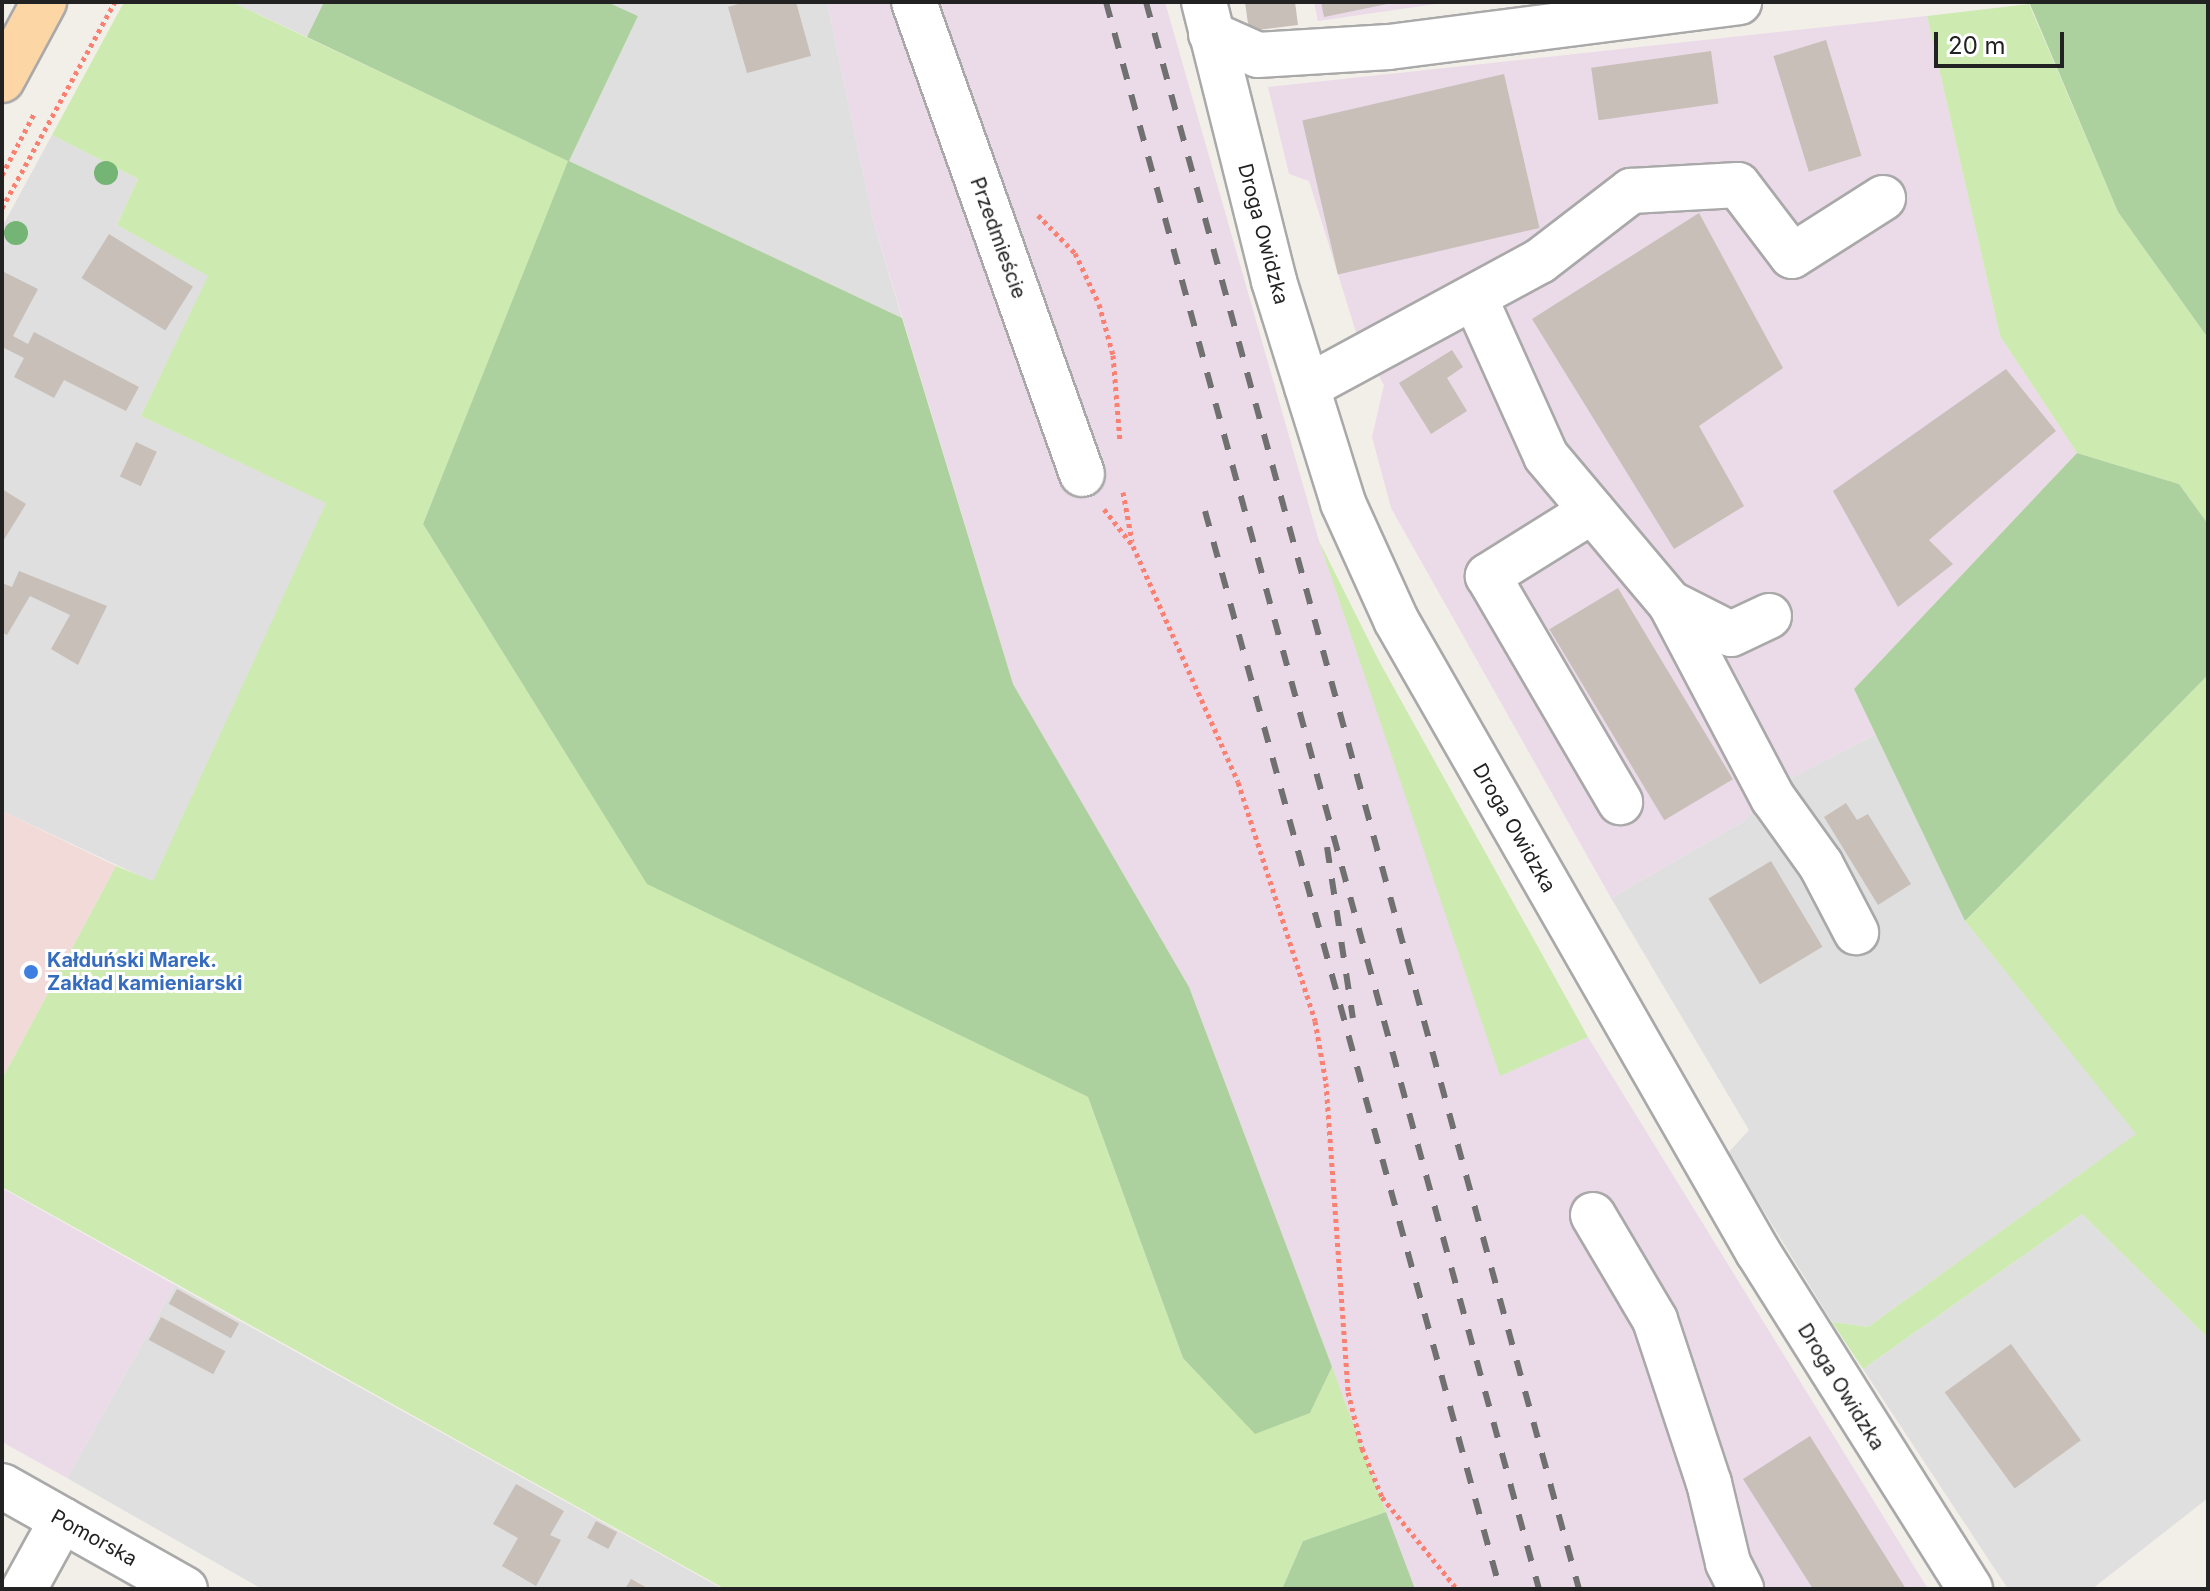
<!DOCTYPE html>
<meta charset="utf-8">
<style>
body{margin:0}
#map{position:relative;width:2210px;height:1591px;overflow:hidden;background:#f2efe9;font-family:Inter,sans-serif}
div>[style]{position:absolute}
.residential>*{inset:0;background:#e0dfdf}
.commercial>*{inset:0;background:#f2dad9}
.industrial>*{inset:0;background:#ebdbe8}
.grass>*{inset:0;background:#cdebb0}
.forest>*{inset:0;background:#add19e}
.building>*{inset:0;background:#c7bfb8;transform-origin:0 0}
.path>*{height:5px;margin-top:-2.5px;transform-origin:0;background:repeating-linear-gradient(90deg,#fa8072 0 4px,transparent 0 8px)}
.roads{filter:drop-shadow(2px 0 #a9a9a9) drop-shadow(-2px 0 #a9a9a9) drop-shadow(0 2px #a9a9a9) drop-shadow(0 -2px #a9a9a9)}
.minor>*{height:44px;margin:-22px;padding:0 22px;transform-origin:22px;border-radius:22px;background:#fff}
.major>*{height:44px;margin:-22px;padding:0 22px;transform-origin:22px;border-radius:22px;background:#fcd6a4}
.rail>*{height:6px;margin-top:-3px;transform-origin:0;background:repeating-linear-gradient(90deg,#707070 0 16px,transparent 0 32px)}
.trees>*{width:24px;height:24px;margin:-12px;border-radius:50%;background:#74b475}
.dots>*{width:22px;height:22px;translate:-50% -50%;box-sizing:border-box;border:4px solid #fff;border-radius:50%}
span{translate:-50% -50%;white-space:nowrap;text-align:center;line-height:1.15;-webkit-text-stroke:6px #fff;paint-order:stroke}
.street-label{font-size:20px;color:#222}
.shop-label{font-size:20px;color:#366cbe;font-weight:700}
.left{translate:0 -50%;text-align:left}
.frame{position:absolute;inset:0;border:4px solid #222;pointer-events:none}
.scale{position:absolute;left:1934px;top:32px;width:130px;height:36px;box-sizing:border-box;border:4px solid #222;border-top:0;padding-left:10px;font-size:24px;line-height:28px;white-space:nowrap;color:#222;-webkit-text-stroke:6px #fff;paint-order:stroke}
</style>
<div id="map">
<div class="residential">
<i style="clip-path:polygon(232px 2px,324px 2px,307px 37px)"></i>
<i style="clip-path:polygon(607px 2px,827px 2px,873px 220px,902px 318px,569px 161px,638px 16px)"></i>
<i style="clip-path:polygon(52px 135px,138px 179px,117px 225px,209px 276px,141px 416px,327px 503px,153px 882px,2px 811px,2px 227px)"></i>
<i style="clip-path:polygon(1876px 734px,1965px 921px,2137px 1134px,1868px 1327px,1832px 1322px,1728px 1153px,1749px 1130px,1611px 898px,1744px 821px,1774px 787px)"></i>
<i style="clip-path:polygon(2082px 1214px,2208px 1338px,2208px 1498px,2092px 1589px,2008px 1589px,1863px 1369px)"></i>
<i style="clip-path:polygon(175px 1285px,723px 1589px,262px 1589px,67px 1478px)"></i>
</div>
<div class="commercial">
<i style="clip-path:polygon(2px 811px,116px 866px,2px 1079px)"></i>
</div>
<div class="industrial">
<i style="clip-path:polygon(827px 2px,1165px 2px,1319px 541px,1501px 1075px,1588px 1037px,1928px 1589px,1415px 1589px,1189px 987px,1013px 684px,873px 220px)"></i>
<i style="clip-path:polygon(1314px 2px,1450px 2px,1318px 21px)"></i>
<i style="clip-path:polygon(1927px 16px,2000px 336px,2077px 453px,1854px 689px,1876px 734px,1774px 787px,1744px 821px,1611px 898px,1391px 508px,1372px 437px,1384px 385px,1359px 342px,1309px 181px,1289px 174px,1268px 87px)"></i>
<i style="clip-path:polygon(2px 1188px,175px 1285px,67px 1478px,2px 1442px)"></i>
</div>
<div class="grass">
<i style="clip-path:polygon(124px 2px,232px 2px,569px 161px,423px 524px,647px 883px,1088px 1097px,1183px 1358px,1310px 1413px,1332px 1367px,1386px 1512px,1303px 1541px,1282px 1589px,725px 1589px,2px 1187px,2px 1079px,116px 866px,153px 881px,326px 503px,141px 416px,208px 276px,117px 225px,138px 179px,52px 135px)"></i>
<i style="clip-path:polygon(2029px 4px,2118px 212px,2208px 338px,2208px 524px,2179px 484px,2077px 453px,2000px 336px,1927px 16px)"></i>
<i style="clip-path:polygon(1319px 541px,1379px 661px,1588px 1037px,1500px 1076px)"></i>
<i style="clip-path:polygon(2208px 675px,2208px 1338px,2082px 1214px,1863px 1369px,1832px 1322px,1868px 1327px,2136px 1134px,1965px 921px)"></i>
</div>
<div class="forest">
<i style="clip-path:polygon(324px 2px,607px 2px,638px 16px,569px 161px,902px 318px,1013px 684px,1189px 987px,1332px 1367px,1310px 1413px,1255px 1434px,1183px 1358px,1088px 1097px,647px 884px,423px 524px,568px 161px,307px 37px)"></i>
<i style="clip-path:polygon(2029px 2px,2208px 2px,2208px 338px,2118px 212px)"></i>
<i style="clip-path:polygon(2077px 453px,2179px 484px,2208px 524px,2208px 675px,1965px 921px,1854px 689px)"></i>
<i style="clip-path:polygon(1386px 1512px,1415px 1589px,1282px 1589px,1303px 1541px)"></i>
</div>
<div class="building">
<i style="clip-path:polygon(745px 2px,796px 2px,811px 56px,747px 73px,728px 7px)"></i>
<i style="clip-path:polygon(1245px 2px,1295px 2px,1298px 25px,1249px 31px)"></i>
<i style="clip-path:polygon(1321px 2px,1392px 2px,1392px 3px,1324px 17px)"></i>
<i style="left:1826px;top:40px;width:121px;height:55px;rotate:73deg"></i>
<i style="left:1711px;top:51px;width:53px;height:121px;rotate:82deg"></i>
<i style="left:1504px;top:74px;width:158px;height:207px;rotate:77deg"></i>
<i style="clip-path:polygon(1699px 213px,1783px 368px,1699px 426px,1744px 506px,1674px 549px,1532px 319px)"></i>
<i style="left:109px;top:234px;width:99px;height:52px;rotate:32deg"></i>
<i style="clip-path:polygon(2px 271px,38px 289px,13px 336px,28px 344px,34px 332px,139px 387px,126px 411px,64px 380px,54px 398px,14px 377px,24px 358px,2px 347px)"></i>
<i style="clip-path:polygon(1452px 350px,1463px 367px,1447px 378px,1467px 411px,1431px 434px,1399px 383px)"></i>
<i style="clip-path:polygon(2006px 369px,2056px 431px,1929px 540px,1953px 564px,1898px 607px,1833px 491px)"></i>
<i style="left:136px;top:442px;width:23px;height:38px;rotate:25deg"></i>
<i style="clip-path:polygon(2px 489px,26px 504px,2px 543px)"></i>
<i style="clip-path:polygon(19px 571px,107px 606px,78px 665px,51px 649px,70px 615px,30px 596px,7px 635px,2px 632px,2px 583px,12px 587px)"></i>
<i style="left:1618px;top:588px;width:223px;height:80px;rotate:59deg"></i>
<i style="clip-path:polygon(1846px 803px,1857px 820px,1868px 814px,1911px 884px,1878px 905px,1824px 817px)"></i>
<i style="left:1771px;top:861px;width:100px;height:73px;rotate:59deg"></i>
<i style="left:177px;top:1289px;width:71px;height:17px;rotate:29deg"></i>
<i style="left:161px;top:1317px;width:73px;height:26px;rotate:28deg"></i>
<i style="left:2011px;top:1344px;width:119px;height:82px;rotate:54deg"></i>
<i style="clip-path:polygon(1810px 1436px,1906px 1589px,1813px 1589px,1743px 1479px)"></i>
<i style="clip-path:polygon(516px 1484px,564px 1511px,550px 1535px,561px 1540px,536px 1586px,502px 1566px,518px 1538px,493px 1524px)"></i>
<i style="left:596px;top:1521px;width:24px;height:19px;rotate:28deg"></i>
<i style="clip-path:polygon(631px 1579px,649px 1589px,625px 1589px)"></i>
</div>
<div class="path">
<i style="left:2px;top:175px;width:71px;rotate:-62.4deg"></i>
<i style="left:2px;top:208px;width:235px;rotate:-61.3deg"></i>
<i style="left:1038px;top:215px;width:53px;rotate:45.8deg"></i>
<i style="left:1075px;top:253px;width:56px;rotate:64.8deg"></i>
<i style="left:1099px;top:304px;width:53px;rotate:74.6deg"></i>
<i style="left:1113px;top:355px;width:87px;rotate:85.4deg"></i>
<i style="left:1123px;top:492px;width:50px;rotate:79.6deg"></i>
<i style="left:1104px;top:509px;width:47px;rotate:51.9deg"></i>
<i style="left:1133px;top:546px;width:258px;rotate:66deg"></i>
<i style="left:1238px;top:782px;width:251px;rotate:72.1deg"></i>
<i style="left:1315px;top:1021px;width:63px;rotate:79.9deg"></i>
<i style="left:1326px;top:1083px;width:310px;rotate:85.9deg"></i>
<i style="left:1348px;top:1392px;width:58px;rotate:76deg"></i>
<i style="left:1362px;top:1448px;width:53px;rotate:67.8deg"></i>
<i style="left:1382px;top:1497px;width:119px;rotate:50.8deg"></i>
</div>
<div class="roads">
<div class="minor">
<i style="left:914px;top:2px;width:501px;rotate:70.41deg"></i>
<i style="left:1204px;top:2px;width:288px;rotate:75.9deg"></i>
<i style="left:1274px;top:281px;width:232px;rotate:72.7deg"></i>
<i style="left:1343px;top:503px;width:128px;rotate:65.6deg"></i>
<i style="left:1396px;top:620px;width:728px;rotate:60.2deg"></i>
<i style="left:1758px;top:1252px;width:398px;rotate:57.8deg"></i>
<i style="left:1211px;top:34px;width:51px;rotate:24.1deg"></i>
<i style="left:1258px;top:55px;width:131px;rotate:-3.5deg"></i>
<i style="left:1389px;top:47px;width:353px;rotate:-7.3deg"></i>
<i style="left:1475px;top:298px;width:173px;rotate:65.8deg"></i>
<i style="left:1546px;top:456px;width:192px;rotate:49.9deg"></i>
<i style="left:1670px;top:603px;width:68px;rotate:26.9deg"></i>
<i style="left:1731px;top:634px;width:42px;rotate:-25.3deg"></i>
<i style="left:1307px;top:387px;width:265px;rotate:-28.4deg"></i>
<i style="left:1540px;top:261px;width:115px;rotate:-37.6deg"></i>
<i style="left:1631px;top:191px;width:107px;rotate:-3.2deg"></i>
<i style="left:1738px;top:185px;width:89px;rotate:52.7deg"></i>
<i style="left:1792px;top:256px;width:108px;rotate:-32.5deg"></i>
<i style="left:1592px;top:511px;width:123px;rotate:148deg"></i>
<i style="left:1488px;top:576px;width:262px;rotate:59.7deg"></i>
<i style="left:1670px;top:603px;width:221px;rotate:62.2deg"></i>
<i style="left:1773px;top:798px;width:82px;rotate:54.4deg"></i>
<i style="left:1821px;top:865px;width:76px;rotate:62.4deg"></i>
<i style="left:1593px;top:1215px;width:122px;rotate:59.4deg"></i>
<i style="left:1655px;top:1320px;width:172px;rotate:71.7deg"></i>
<i style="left:1709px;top:1483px;width:82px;rotate:76.6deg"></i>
<i style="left:1728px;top:1563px;width:29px;rotate:63deg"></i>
<i style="left:2px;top:1486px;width:210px;rotate:29.4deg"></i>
<i style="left:24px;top:1589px;width:79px;rotate:-61.2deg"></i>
</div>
<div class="major">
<i style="left:2px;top:80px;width:89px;rotate:-61.7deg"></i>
</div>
</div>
<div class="rail">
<i style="left:1106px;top:2px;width:1645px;rotate:74.74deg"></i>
<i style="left:1146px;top:2px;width:1645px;rotate:74.74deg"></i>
<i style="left:1205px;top:511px;width:1118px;rotate:74.7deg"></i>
<i style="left:1327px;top:847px;width:173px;rotate:81.4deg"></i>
</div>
<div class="trees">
<i style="left:106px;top:173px"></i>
<i style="left:16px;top:233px"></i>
</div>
<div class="dots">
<i style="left:31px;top:972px;background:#3f7fe0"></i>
</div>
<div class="street-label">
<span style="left:1263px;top:234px;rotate:75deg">Droga Owidzka</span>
<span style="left:998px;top:238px;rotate:70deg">Przedmieście</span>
<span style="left:1514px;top:828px;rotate:60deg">Droga Owidzka</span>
<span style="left:1841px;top:1387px;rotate:58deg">Droga Owidzka</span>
<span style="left:94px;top:1538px;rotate:29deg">Pomorska</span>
</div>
<div class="shop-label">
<span class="left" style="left:47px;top:972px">Kałduński Marek.<br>Zakład kamieniarski</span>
</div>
<div class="frame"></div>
<div class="scale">20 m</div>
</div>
